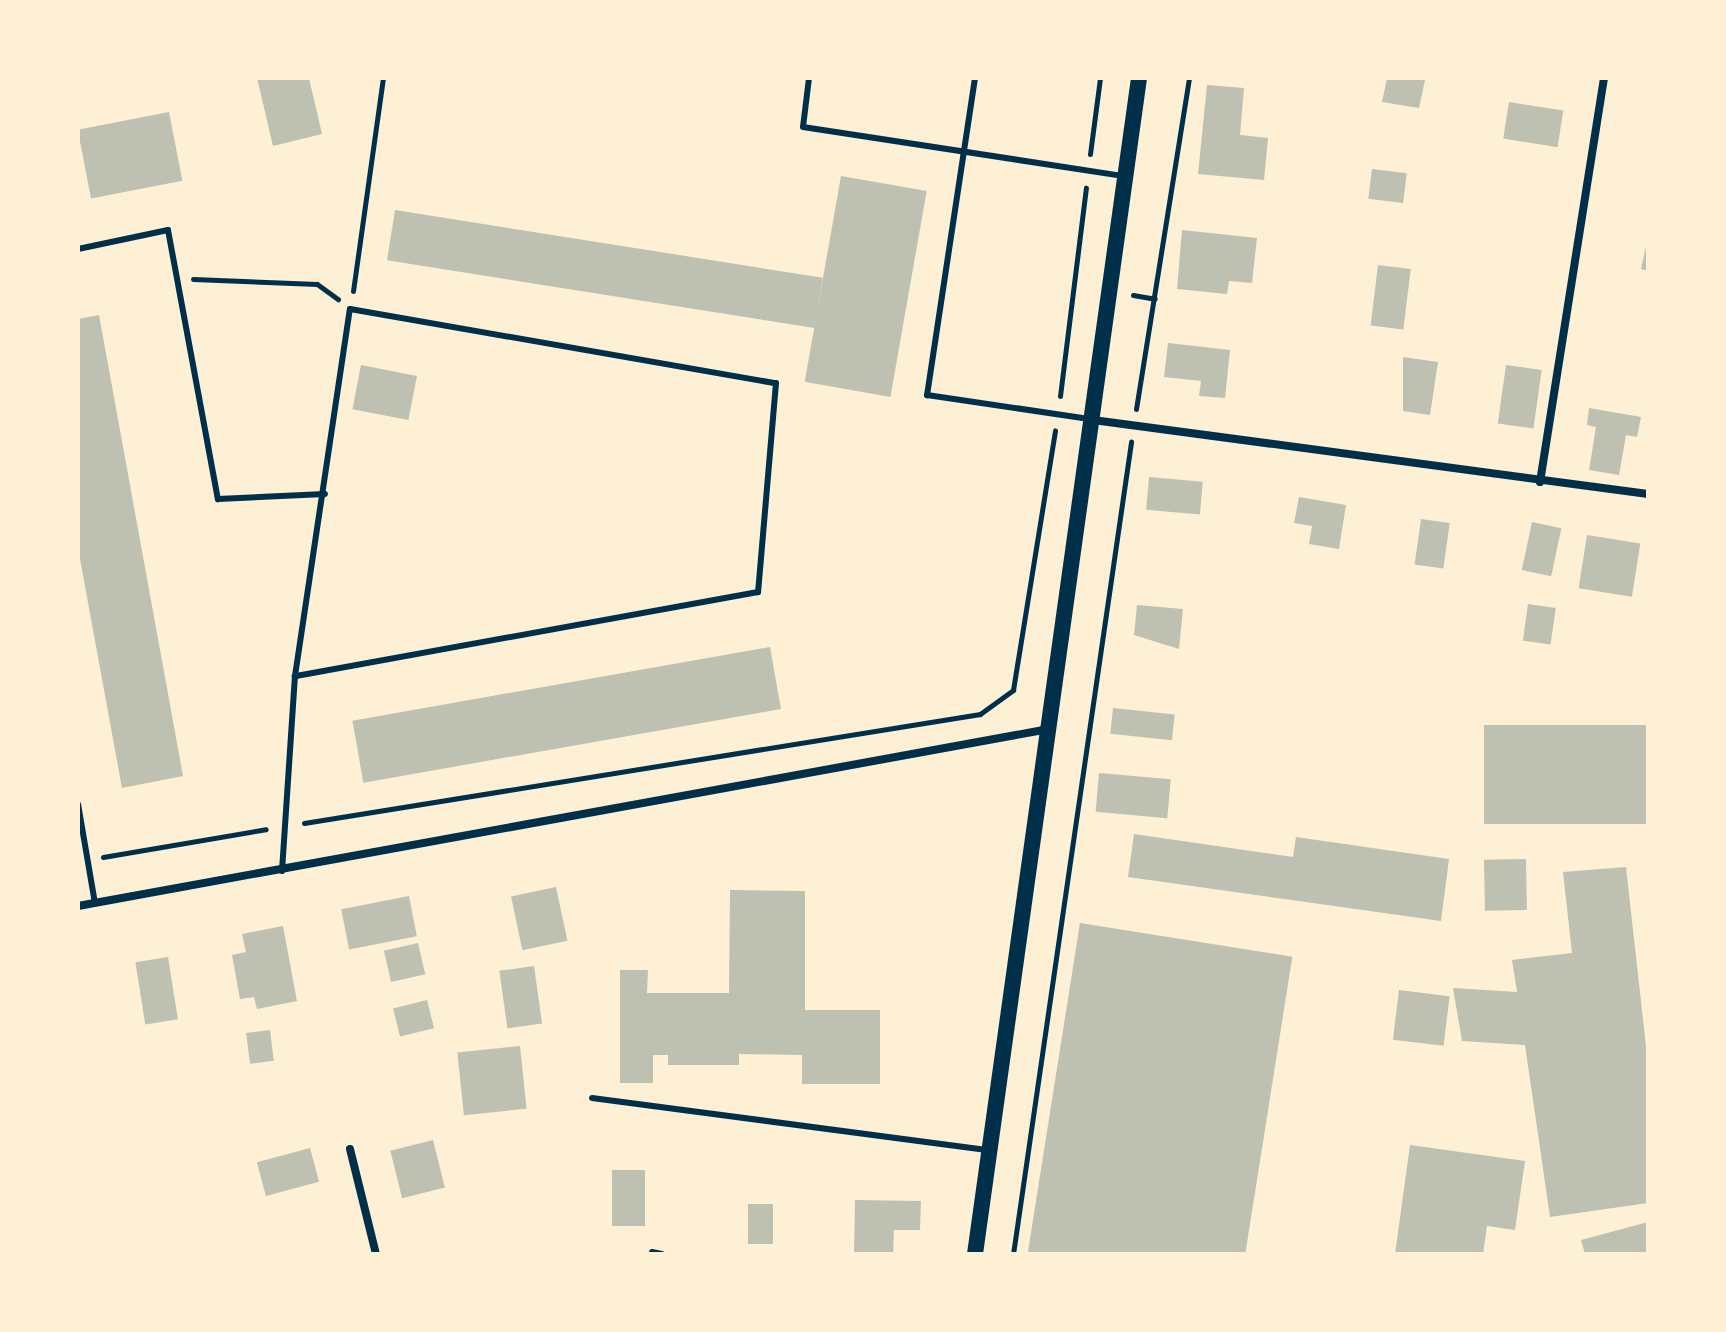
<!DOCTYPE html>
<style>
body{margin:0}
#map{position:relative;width:1726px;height:1332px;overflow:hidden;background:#fdf0d5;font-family:Ubuntu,sans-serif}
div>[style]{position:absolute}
.building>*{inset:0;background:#bec0b2;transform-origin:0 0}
.path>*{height:5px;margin:-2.5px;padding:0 2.5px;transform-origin:2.5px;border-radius:2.5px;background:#003049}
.service>*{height:6px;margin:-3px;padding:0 3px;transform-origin:3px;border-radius:3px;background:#003049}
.minor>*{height:8px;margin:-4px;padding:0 4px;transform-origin:4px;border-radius:4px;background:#003049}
.secondary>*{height:16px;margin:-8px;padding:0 8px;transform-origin:8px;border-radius:8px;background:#003049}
span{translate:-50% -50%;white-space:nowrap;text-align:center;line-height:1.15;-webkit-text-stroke:8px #fdf0d5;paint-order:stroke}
.frame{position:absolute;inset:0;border:80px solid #fdf0d5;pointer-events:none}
</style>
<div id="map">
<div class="building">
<i style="clip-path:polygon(257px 78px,309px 78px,322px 134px,273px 146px)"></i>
<i style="clip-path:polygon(1387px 78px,1425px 80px,1419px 108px,1382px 102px)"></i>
<i style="clip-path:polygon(1207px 85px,1244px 88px,1240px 135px,1268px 138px,1264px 180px,1198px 174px)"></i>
<i style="left:1509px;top:102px;width:55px;height:37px;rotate:9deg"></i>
<i style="left:169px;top:112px;width:70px;height:93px;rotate:79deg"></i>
<i style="left:1372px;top:169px;width:35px;height:30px;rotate:7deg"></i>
<i style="left:841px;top:176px;width:87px;height:209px;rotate:10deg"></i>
<i style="left:395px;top:210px;width:433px;height:51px;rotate:9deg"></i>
<i style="clip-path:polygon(1182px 230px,1257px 238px,1252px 283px,1229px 281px,1227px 294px,1177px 289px)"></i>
<i style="clip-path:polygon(1647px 242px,1648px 242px,1648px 271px,1641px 269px)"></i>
<i style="left:1378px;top:265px;width:33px;height:61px;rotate:7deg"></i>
<i style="clip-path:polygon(99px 315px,183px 776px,122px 788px,78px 548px,78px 319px)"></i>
<i style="clip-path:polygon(1168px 343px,1230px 350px,1225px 398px,1199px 396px,1201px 381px,1164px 377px)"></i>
<i style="clip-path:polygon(1403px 357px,1438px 362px,1430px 415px,1403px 411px)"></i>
<i style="left:361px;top:365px;width:57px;height:45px;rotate:11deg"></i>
<i style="left:1506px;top:365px;width:36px;height:59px;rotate:8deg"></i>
<i style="clip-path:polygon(1589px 408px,1641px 417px,1637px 437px,1626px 435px,1619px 475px,1589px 470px,1596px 427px,1587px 425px)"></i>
<i style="left:1149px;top:477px;width:54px;height:33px;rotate:5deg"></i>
<i style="clip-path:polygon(1299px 497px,1346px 505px,1339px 549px,1309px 544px,1312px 526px,1294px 523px)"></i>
<i style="left:1421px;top:519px;width:29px;height:46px;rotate:8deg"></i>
<i style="left:1532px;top:522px;width:30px;height:49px;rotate:12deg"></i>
<i style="left:1587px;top:535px;width:54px;height:54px;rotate:9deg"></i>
<i style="left:1528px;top:604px;width:28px;height:37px;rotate:8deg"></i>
<i style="clip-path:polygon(1137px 605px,1183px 609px,1179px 649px,1134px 635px)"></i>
<i style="left:770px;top:647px;width:63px;height:424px;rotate:80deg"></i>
<i style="left:1113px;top:708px;width:62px;height:26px;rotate:6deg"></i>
<i style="left:1648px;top:725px;width:99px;height:164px;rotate:90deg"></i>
<i style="left:1099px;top:773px;width:72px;height:39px;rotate:5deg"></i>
<i style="clip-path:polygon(1134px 834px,1293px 857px,1296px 837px,1449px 859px,1441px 921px,1128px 877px)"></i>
<i style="left:1526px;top:859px;width:51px;height:42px;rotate:89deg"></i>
<i style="clip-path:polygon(1626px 867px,1648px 1064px,1648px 1203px,1550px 1217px,1525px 1045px,1462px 1041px,1453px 988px,1517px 992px,1512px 960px,1572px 953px,1563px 872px)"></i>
<i style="left:556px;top:887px;width:55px;height:46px;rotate:78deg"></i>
<i style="clip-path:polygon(730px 890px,805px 891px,805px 1010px,880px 1010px,880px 1084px,802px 1084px,802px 1055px,739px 1054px,739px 1065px,668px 1065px,668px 1055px,653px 1055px,653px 1083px,620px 1083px,620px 970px,648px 970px,647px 993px,729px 993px)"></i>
<i style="left:409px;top:896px;width:41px;height:69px;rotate:79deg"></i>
<i style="left:1080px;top:923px;width:215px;height:335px;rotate:9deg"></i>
<i style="clip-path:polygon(283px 926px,297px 1001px,257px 1009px,254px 997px,240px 999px,232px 955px,246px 952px,242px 934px)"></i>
<i style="left:418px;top:943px;width:32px;height:35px;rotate:77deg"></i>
<i style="left:168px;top:957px;width:63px;height:33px;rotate:81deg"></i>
<i style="left:534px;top:966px;width:58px;height:35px;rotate:82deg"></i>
<i style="left:1399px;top:990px;width:51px;height:50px;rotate:7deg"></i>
<i style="left:427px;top:1000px;width:29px;height:35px;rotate:76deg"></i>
<i style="left:270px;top:1030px;width:31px;height:24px;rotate:83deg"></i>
<i style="left:520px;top:1046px;width:63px;height:63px;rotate:84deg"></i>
<i style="left:433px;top:1140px;width:49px;height:44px;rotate:76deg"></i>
<i style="clip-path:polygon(1410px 1145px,1525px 1161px,1515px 1230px,1487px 1226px,1483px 1254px,1395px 1254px)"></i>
<i style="left:310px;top:1148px;width:35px;height:55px;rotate:75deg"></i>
<i style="left:612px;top:1170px;width:33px;height:56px"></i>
<i style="clip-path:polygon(855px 1200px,921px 1201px,920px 1230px,894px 1230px,893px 1254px,854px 1254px)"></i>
<i style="left:748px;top:1204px;width:25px;height:40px"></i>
<i style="clip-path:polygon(1648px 1222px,1648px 1254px,1585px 1254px,1581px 1240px)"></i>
</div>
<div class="path">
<i style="left:1090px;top:154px;width:77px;rotate:-82.5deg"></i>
<i style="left:193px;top:279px;width:124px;rotate:2.3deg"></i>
<i style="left:317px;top:284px;width:26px;rotate:36deg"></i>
<i style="left:353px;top:291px;width:215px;rotate:-82deg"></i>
<i style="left:1133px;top:295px;width:22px;rotate:10deg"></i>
<i style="left:1060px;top:396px;width:210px;rotate:-82.9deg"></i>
<i style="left:1136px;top:409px;width:335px;rotate:-80.9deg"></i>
<i style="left:304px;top:823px;width:685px;rotate:-9.16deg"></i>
<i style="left:980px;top:714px;width:41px;rotate:-36deg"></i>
<i style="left:1013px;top:690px;width:263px;rotate:-80.8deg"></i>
<i style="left:103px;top:857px;width:165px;rotate:-9.7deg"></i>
<i style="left:1013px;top:1254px;width:821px;rotate:-81.73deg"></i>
</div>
<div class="service">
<i style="left:809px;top:78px;width:49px;rotate:97deg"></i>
<i style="left:803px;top:127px;width:323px;rotate:8.7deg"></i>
<i style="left:975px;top:78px;width:321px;rotate:98.6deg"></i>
<i style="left:927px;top:395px;width:164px;rotate:8.4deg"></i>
<i style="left:78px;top:249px;width:92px;rotate:-11.9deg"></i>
<i style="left:168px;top:230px;width:274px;rotate:79.5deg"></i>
<i style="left:218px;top:499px;width:107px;rotate:-2.7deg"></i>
<i style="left:78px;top:804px;width:100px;rotate:80.3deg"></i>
<i style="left:282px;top:871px;width:195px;rotate:-86.2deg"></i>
<i style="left:295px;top:676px;width:371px;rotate:-81.5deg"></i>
<i style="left:350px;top:309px;width:432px;rotate:9.9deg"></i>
<i style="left:776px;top:383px;width:210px;rotate:94.9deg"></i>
<i style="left:758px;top:592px;width:471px;rotate:169.7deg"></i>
<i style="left:592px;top:1098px;width:400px;rotate:7.5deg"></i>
<i style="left:652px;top:1252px;width:10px;rotate:11deg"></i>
</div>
<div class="minor">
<i style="left:1093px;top:420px;width:560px;rotate:7.59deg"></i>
<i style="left:1540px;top:482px;width:409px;rotate:-81deg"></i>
<i style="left:78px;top:906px;width:987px;rotate:-10.33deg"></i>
<i style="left:350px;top:1149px;width:108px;rotate:76.1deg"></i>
</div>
<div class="secondary">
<i style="left:975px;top:1254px;width:1187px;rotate:-82.06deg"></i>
</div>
<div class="frame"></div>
</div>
